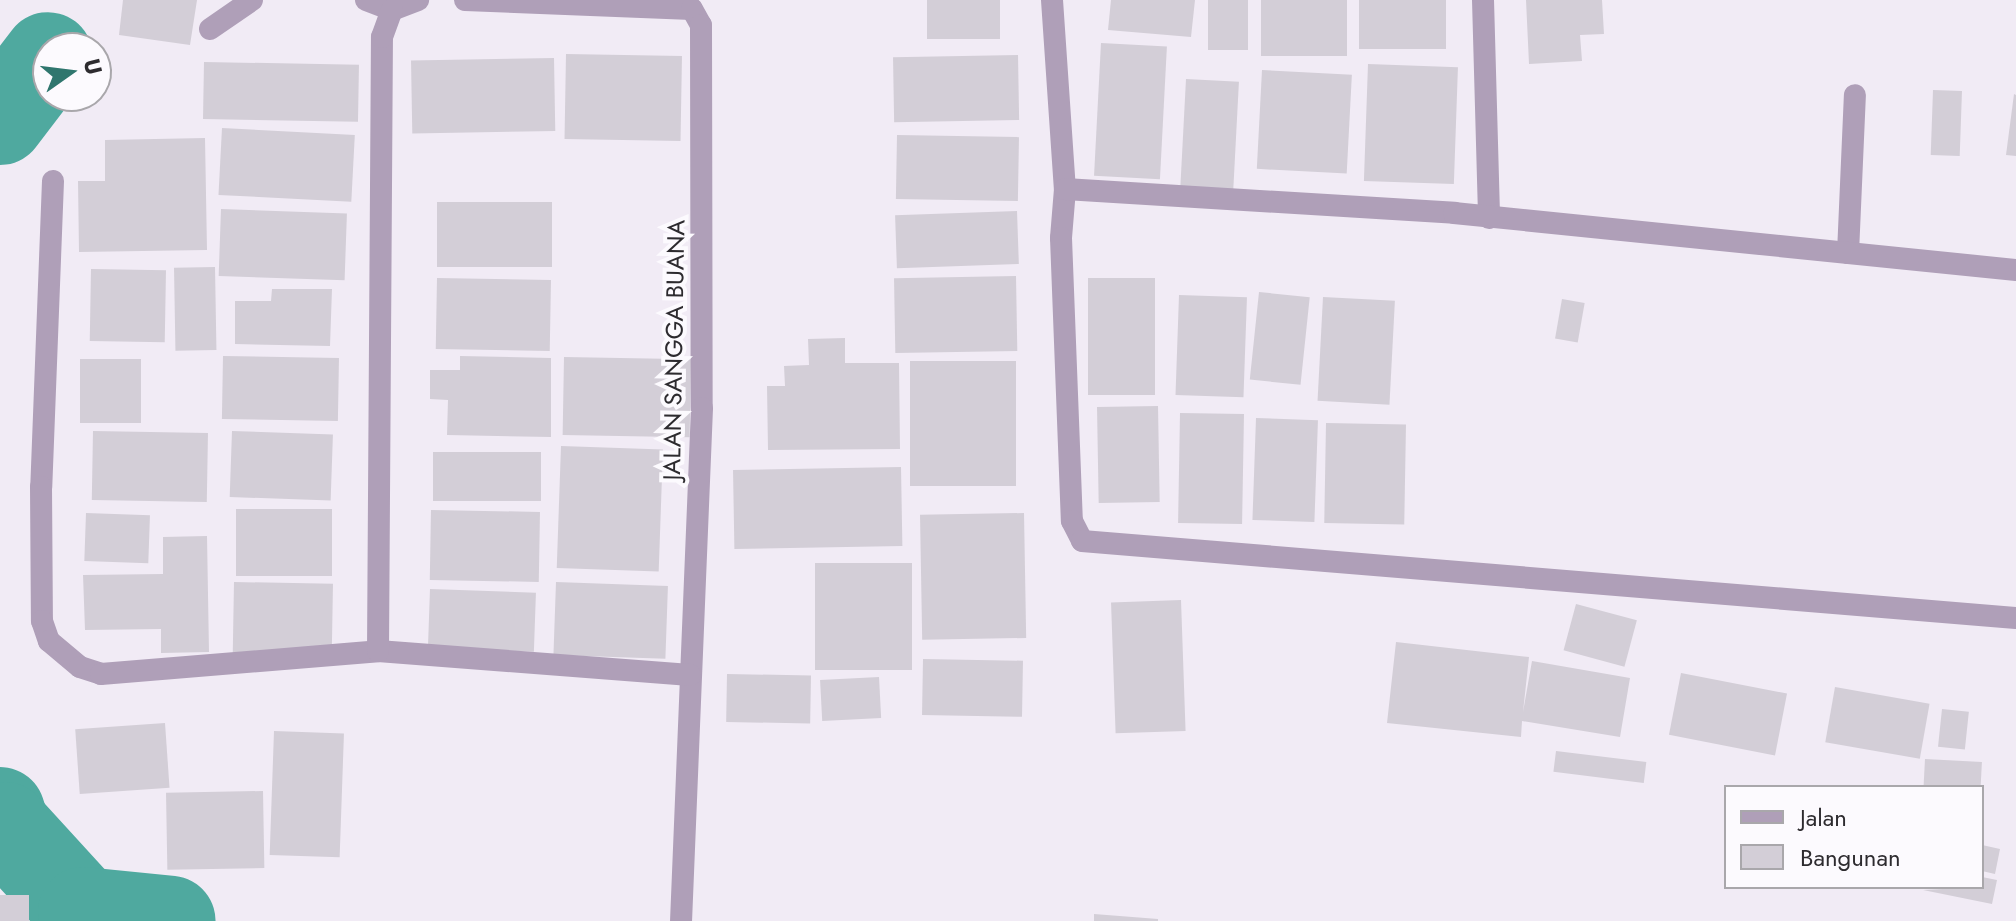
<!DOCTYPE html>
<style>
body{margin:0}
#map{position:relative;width:2016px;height:921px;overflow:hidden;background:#f1ebf5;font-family:Jost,sans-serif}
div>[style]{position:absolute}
.river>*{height:90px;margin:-45px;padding:0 45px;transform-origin:45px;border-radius:45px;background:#4fa99f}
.building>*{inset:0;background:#d3ced7;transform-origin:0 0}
.service>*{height:22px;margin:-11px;padding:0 11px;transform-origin:11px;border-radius:11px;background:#af9fb8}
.minor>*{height:22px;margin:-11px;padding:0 11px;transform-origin:11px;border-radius:11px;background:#af9fb8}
span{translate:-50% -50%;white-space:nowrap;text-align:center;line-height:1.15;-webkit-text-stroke:8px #fcfafe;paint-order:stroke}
.street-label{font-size:24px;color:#2d2b2f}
.legend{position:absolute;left:1724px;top:785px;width:260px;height:104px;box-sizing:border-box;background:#fcfafe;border:2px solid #a9a7ab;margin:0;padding:10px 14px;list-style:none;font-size:24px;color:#2d2b2f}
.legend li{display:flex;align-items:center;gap:16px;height:40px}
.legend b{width:40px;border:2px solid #a9a7ab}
.north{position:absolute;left:32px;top:32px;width:80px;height:80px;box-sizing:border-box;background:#fcfafe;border:2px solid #a9a7ab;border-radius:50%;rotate:76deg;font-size:22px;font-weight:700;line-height:32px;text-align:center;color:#2d2b2f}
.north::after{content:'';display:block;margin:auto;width:28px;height:36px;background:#2f766e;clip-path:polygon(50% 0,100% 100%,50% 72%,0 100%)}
</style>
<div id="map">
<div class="river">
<i style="left:0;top:120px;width:79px;rotate:-52.7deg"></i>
<i style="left:0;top:812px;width:16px;rotate:72deg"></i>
<i style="left:5px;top:827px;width:115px;rotate:47.5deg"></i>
<i style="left:83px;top:912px;width:88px;rotate:5.8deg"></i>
</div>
<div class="building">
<i style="clip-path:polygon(123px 0,197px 0,190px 45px,119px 35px)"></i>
<i style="left:927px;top:0;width:73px;height:39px"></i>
<i style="clip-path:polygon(1111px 0,1195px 0,1191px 37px,1108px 30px)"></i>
<i style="left:1208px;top:0;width:40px;height:50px"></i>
<i style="left:1261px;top:0;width:86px;height:56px"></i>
<i style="left:1359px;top:0;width:87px;height:49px"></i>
<i style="clip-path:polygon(1526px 0,1602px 0,1604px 34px,1580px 35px,1582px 61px,1529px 64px)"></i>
<i style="left:1101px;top:43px;width:66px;height:133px;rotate:3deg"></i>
<i style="left:566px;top:54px;width:116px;height:85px;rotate:1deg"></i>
<i style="left:1018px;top:55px;width:65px;height:125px;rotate:89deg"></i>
<i style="left:554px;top:58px;width:73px;height:143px;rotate:89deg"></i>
<i style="left:204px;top:62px;width:155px;height:57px;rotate:1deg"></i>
<i style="left:1368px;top:64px;width:90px;height:117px;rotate:2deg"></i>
<i style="left:1262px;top:70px;width:90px;height:99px;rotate:3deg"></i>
<i style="left:1186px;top:79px;width:53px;height:111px;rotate:3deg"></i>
<i style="left:1933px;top:90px;width:29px;height:65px;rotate:2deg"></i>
<i style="clip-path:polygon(2014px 94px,2016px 95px,2016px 156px,2006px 155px)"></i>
<i style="left:222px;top:128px;width:133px;height:67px;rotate:3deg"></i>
<i style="left:897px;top:135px;width:122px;height:64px;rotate:1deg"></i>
<i style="clip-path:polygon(205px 138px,207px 250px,79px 252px,78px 181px,105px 181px,105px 140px)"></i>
<i style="left:437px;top:202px;width:115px;height:65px"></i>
<i style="left:221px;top:209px;width:126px;height:67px;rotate:2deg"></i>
<i style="left:1017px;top:211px;width:53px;height:122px;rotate:88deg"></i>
<i style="left:215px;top:267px;width:83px;height:41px;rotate:89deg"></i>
<i style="left:91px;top:269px;width:75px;height:72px;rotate:1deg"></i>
<i style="left:1016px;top:276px;width:75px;height:122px;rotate:89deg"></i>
<i style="left:437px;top:278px;width:114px;height:71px;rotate:1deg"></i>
<i style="left:1155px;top:278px;width:117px;height:67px;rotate:90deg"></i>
<i style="clip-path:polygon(272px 289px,332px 289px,330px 346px,235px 344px,235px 301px,271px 301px)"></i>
<i style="left:1259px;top:292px;width:51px;height:88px;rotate:6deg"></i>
<i style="left:1179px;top:295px;width:68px;height:100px;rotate:2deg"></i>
<i style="left:1323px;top:297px;width:72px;height:104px;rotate:3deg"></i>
<i style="left:1562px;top:299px;width:23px;height:40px;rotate:10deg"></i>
<i style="clip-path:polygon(845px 338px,845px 363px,899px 363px,900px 449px,768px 450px,767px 386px,785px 386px,784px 366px,809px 365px,808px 339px)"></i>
<i style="left:223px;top:356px;width:116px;height:63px;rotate:1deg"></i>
<i style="clip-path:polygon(460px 356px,551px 358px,551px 437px,447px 435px,448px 400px,430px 399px,430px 370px,460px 370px)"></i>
<i style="left:564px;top:357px;width:127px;height:78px;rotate:1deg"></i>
<i style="left:80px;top:359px;width:61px;height:64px"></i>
<i style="left:1016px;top:361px;width:125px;height:106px;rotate:90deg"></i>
<i style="left:1158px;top:406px;width:96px;height:61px;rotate:89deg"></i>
<i style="left:1180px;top:413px;width:64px;height:110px;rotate:1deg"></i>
<i style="left:1256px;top:418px;width:62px;height:102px;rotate:2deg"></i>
<i style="left:1326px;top:423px;width:80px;height:100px;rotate:1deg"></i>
<i style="left:93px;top:431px;width:115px;height:69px;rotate:1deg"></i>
<i style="left:232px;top:431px;width:101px;height:66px;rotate:2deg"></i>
<i style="left:561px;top:446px;width:102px;height:122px;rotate:2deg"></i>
<i style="left:433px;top:452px;width:108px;height:49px"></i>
<i style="left:901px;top:467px;width:79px;height:168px;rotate:89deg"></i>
<i style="left:236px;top:509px;width:96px;height:67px"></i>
<i style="left:431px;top:510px;width:109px;height:70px;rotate:1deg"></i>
<i style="left:86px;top:513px;width:64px;height:48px;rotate:2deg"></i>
<i style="left:1024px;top:513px;width:125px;height:104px;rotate:89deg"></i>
<i style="clip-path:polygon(207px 536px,209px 652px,161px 653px,161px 629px,85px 630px,83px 575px,163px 574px,163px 537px)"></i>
<i style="left:815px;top:563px;width:97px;height:107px"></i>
<i style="left:234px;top:582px;width:99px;height:71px;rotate:1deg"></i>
<i style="left:556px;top:582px;width:112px;height:73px;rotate:2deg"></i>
<i style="left:430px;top:589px;width:106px;height:59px;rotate:2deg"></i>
<i style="left:1181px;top:600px;width:131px;height:70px;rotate:88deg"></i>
<i style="left:1576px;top:604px;width:63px;height:48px;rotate:15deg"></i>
<i style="clip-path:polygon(1396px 642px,1529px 657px,1523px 712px,1532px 661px,1630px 678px,1620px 737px,1522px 721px,1521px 737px,1387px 723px)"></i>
<i style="left:923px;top:659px;width:100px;height:56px;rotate:1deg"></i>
<i style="left:1681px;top:673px;width:108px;height:63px;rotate:11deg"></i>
<i style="left:727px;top:674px;width:84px;height:48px;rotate:1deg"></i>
<i style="left:879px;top:677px;width:41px;height:59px;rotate:87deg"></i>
<i style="left:1835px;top:687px;width:96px;height:56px;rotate:10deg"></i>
<i style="left:1942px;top:709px;width:27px;height:38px;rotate:6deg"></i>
<i style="left:165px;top:723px;width:65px;height:90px;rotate:86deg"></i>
<i style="left:274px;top:731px;width:70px;height:124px;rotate:2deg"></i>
<i style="left:1556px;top:751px;width:91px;height:21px;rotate:7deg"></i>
<i style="left:1925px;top:759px;width:57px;height:28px;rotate:3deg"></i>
<i style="left:263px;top:791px;width:77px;height:97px;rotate:89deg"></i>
<i style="clip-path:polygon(1982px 845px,2000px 849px,1995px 874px,1982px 871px)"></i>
<i style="clip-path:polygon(1982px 877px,1997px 880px,1992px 904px,1923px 890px,1982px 887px)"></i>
<i style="left:0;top:895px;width:29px;height:26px"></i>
<i style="clip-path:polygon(1094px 914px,1158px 919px,1158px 921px,1094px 921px)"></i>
</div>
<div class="service">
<i style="left:1848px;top:253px;width:158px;rotate:-87.5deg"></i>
</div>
<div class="minor">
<i style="left:366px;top:0;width:28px;rotate:21deg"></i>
<i style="left:465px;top:0;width:227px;rotate:2.3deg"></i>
<i style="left:692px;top:9px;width:18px;rotate:61deg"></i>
<i style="left:701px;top:25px;width:383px;rotate:89.9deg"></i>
<i style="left:702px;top:408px;width:513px;rotate:92.34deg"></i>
<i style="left:1052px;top:0;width:189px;rotate:86.1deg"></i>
<i style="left:1065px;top:189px;width:49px;rotate:94.7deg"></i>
<i style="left:1061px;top:238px;width:283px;rotate:87.8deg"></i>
<i style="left:1072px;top:521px;width:22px;rotate:63deg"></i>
<i style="left:1082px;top:541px;width:937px;rotate:4.71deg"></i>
<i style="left:1483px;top:0;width:218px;rotate:88.4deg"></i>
<i style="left:392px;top:10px;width:28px;rotate:-21deg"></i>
<i style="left:210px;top:29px;width:51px;rotate:-34.6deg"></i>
<i style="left:53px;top:181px;width:306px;rotate:92.2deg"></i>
<i style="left:41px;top:487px;width:134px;rotate:89.6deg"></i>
<i style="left:42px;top:621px;width:21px;rotate:71deg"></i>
<i style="left:49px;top:641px;width:40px;rotate:40deg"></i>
<i style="left:80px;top:667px;width:22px;rotate:18deg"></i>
<i style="left:101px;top:674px;width:278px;rotate:-4.7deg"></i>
<i style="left:378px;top:651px;width:313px;rotate:4.4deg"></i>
<i style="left:1065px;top:189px;width:390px;rotate:3.5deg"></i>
<i style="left:1454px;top:213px;width:565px;rotate:5.79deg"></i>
<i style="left:378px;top:651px;width:614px;rotate:-89.63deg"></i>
<i style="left:382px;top:37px;width:29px;rotate:-70deg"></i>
</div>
<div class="street-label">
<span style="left:674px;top:350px;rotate:-89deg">JALAN SANGGA BUANA</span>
</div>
<ul class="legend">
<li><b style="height:10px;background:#af9fb8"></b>Jalan</li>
<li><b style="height:22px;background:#d3ced7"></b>Bangunan</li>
</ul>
<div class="north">U</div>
</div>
